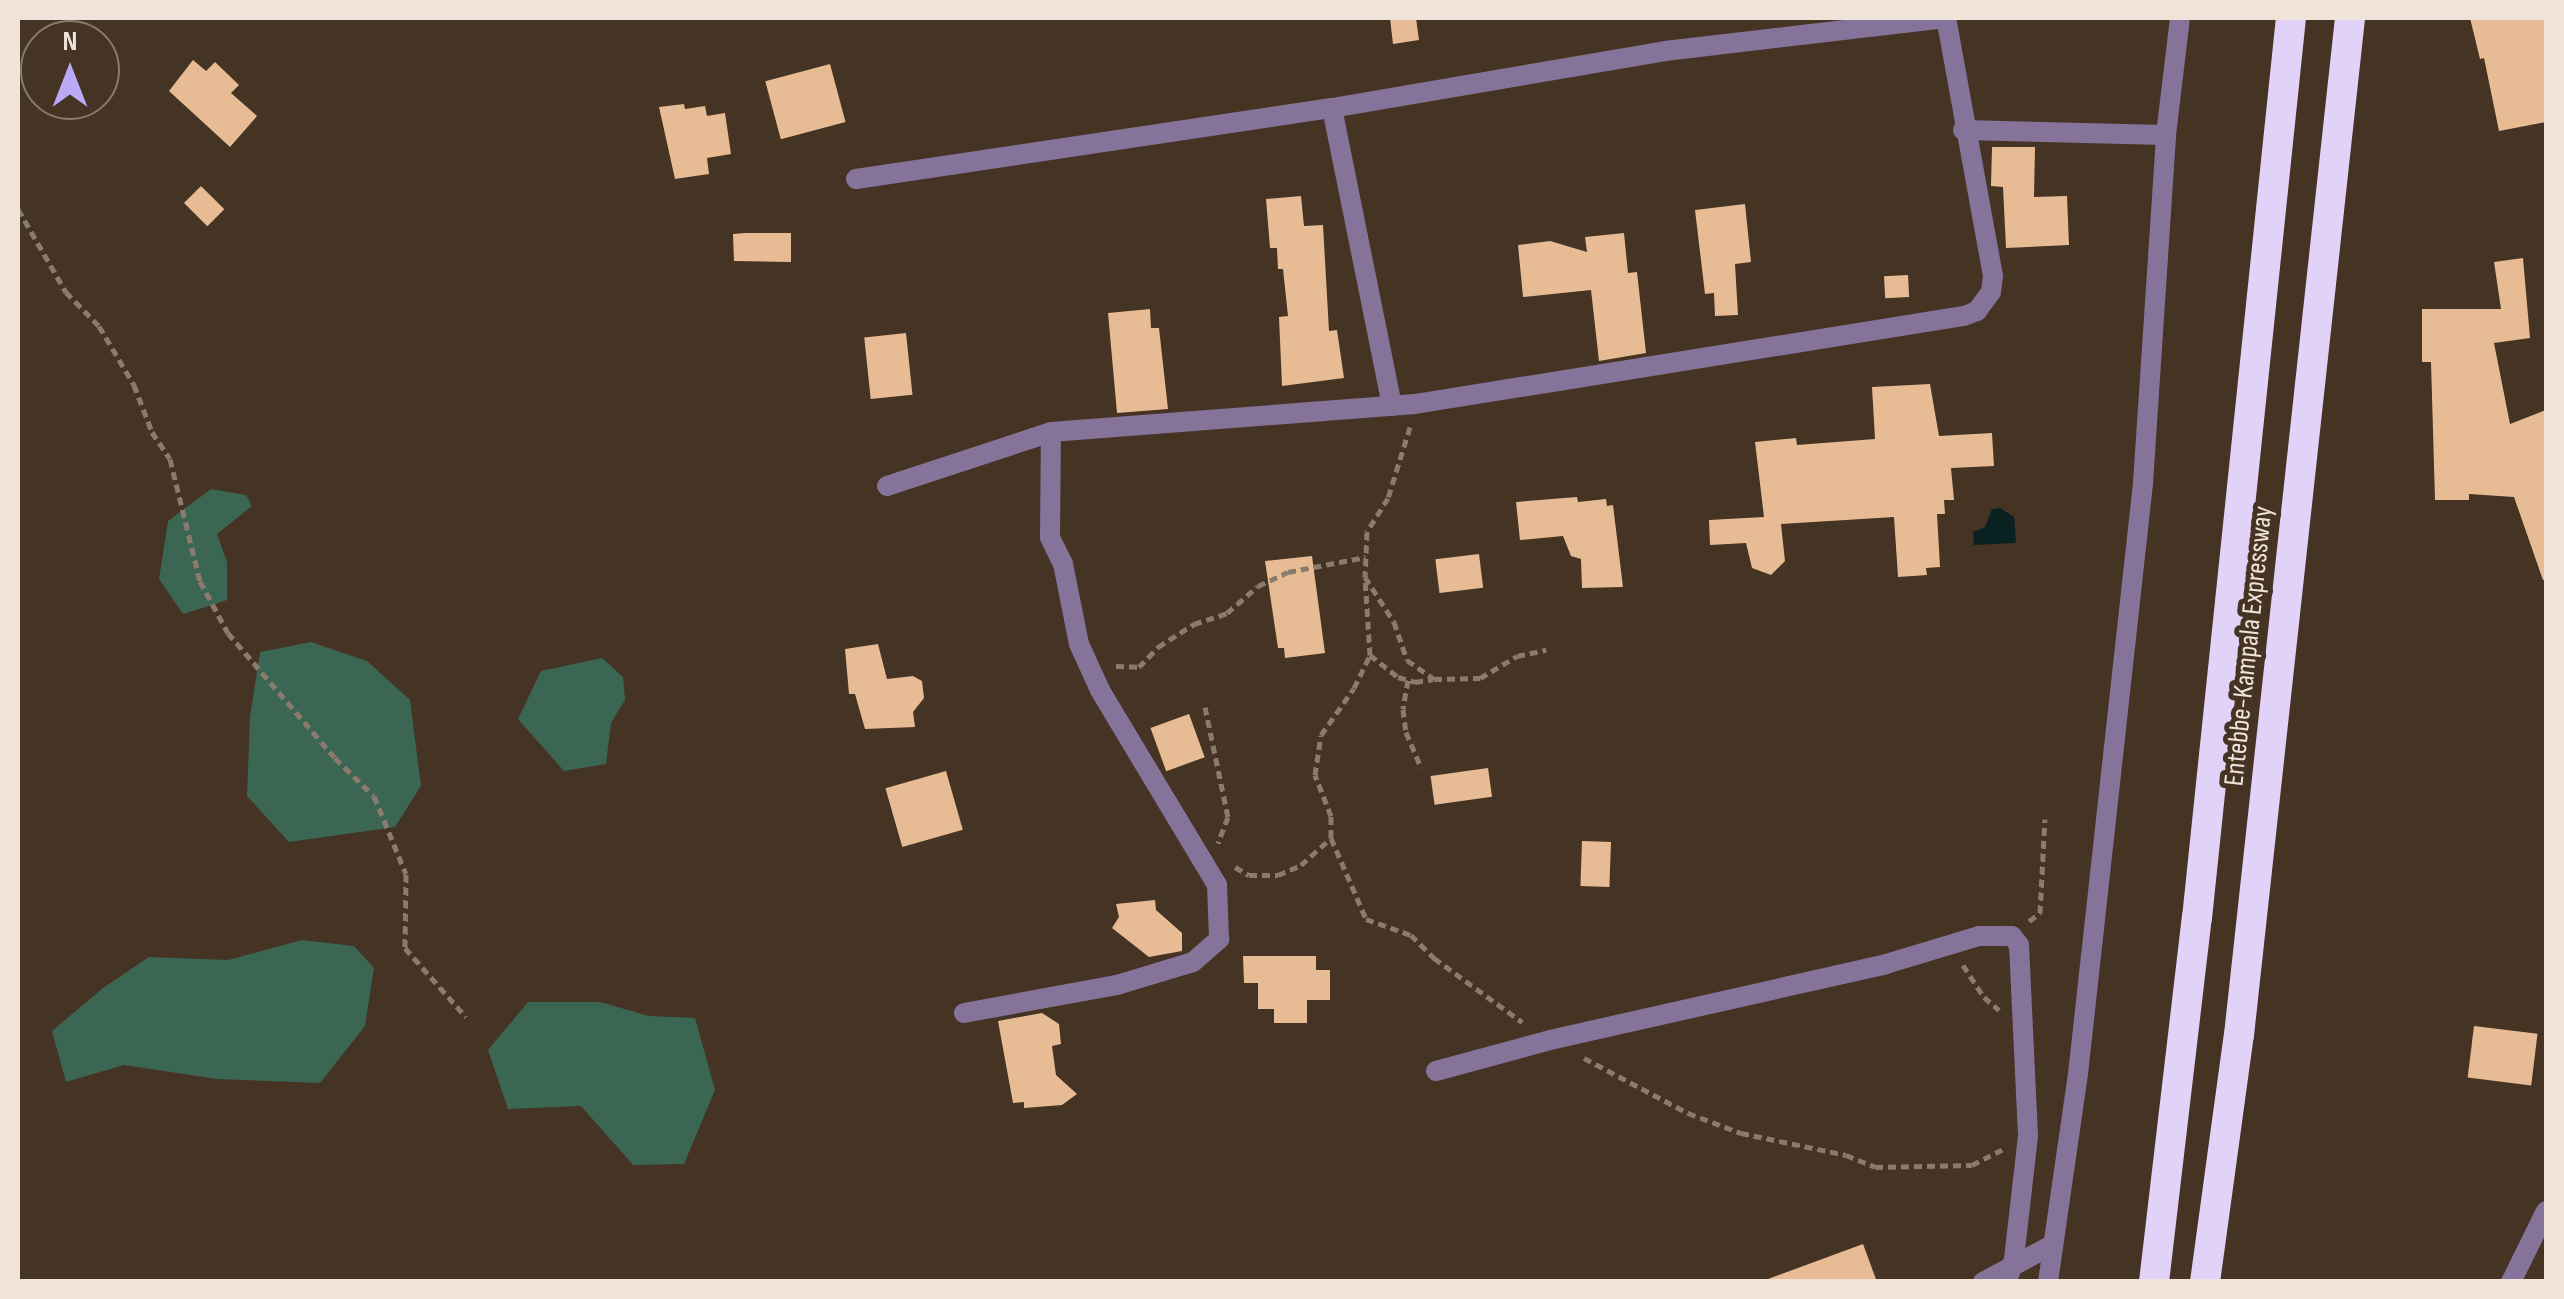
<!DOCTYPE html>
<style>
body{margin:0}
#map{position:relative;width:2564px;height:1299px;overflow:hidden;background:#453323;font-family:"Sofia Sans Condensed",sans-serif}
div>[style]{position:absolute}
.green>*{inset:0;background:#3b6654}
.water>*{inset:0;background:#0a2121}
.building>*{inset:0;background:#e7bc95;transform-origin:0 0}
.path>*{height:5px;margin-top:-2.5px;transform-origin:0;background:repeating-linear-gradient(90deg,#8a7b6d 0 8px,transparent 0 13px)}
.street>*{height:20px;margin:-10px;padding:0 10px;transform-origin:10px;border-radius:10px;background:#857399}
.highway>*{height:30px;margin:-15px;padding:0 15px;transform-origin:15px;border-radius:15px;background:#e3d2f7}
span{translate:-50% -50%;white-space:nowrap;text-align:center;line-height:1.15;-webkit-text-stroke:10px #453323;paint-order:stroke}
.street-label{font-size:28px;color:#f0e4da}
.frame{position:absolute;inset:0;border:20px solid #f0e4da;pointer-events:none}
.north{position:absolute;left:20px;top:20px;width:100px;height:100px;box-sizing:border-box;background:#453323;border:2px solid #897a6c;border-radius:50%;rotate:0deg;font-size:28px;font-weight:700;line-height:40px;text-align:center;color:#f0e4da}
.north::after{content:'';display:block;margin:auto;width:35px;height:45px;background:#baaaf6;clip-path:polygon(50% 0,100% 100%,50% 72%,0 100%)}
</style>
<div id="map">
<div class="green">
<i style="clip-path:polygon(211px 489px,246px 495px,252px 506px,217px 534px,227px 562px,227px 600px,183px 614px,159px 579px,168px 521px)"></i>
<i style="clip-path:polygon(311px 642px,367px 661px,410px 700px,421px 786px,395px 827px,289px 842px,247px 796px,250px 717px,260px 652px)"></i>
<i style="clip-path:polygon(602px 658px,623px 677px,625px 700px,611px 723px,606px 764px,564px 771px,518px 719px,541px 671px)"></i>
<i style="clip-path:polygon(302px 940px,354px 946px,374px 968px,365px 1026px,320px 1083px,217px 1079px,124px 1065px,66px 1082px,52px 1031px,103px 988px,149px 957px,228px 960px)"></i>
<i style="clip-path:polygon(528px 1002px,600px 1002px,649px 1016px,695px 1018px,715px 1090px,684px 1164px,633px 1165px,581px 1106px,508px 1109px,488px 1050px)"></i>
</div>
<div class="water">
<i style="clip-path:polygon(2000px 508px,2014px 517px,2016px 543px,1974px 545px,1973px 532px,1985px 527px,1992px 509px)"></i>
</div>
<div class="building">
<i style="clip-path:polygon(1390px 18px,1416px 18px,1419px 40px,1393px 44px)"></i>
<i style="clip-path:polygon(2470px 18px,2546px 18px,2546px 122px,2499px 131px,2484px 58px,2480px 59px)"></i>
<i style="clip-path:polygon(193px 60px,206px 71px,215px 62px,239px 85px,231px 93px,257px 116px,230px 147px,169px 91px)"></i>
<i style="left:830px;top:64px;width:60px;height:67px;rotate:75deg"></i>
<i style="clip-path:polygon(684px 104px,685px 109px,705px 106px,707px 116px,725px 113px,731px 154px,707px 158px,709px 174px,675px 179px,659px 107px)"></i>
<i style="clip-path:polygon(1992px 147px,2035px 147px,2034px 197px,2067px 196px,2069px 245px,2006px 248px,2003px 187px,1991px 186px)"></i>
<i style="left:201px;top:186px;width:33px;height:24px;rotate:45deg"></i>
<i style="clip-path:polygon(1301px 196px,1304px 226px,1323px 225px,1329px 331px,1337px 330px,1344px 378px,1282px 386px,1279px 317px,1288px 316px,1283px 269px,1278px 269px,1277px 248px,1270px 248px,1266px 199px)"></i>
<i style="clip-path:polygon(1745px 204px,1751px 262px,1735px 264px,1738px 315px,1715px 316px,1714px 293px,1705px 294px,1695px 210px)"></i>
<i style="clip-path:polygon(745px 233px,791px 233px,791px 262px,734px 261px,733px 234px)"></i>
<i style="clip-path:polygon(1624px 233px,1628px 273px,1637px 272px,1646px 353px,1599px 361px,1591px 290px,1523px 297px,1518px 245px,1550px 241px,1587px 252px,1585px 237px)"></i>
<i style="clip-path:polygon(2523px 258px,2530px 338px,2494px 343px,2510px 424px,2546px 410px,2546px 580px,2543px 580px,2514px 497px,2469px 494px,2469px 500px,2435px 500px,2431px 362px,2422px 362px,2422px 309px,2501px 309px,2494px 262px)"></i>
<i style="left:1908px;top:275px;width:22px;height:24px;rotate:87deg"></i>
<i style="clip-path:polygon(1150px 309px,1151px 328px,1159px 328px,1168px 409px,1117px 413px,1108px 313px)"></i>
<i style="left:906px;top:333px;width:62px;height:42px;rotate:84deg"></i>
<i style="clip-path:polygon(1930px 384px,1939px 436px,1992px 433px,1994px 466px,1951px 468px,1954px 500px,1944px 500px,1945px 514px,1937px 514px,1940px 567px,1926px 568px,1927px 575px,1898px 577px,1894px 517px,1781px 524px,1785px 561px,1771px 575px,1752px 568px,1746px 543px,1710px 545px,1709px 520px,1764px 517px,1755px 442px,1796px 438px,1797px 445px,1875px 439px,1872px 387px)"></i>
<i style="clip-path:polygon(1577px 497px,1578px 502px,1606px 499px,1607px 506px,1613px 505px,1623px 587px,1582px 588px,1581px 559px,1571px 556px,1563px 536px,1520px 540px,1516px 502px)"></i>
<i style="left:1479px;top:554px;width:34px;height:44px;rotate:83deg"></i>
<i style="clip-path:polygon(1312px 556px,1325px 653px,1285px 658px,1284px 648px,1278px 648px,1265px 561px)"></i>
<i style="clip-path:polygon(878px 644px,887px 679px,913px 676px,922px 681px,924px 698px,913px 712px,915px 727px,865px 729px,855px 694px,849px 694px,845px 649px)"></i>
<i style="left:1189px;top:714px;width:46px;height:41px;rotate:70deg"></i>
<i style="left:1488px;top:768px;width:29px;height:58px;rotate:82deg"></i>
<i style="left:946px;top:771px;width:61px;height:63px;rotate:74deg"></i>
<i style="left:1582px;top:841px;width:29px;height:45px;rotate:2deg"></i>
<i style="clip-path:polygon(1155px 900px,1156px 910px,1182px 933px,1182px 951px,1149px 957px,1112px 928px,1119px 917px,1116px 904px)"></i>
<i style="clip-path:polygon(1243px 956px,1316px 956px,1316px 970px,1330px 970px,1330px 1000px,1307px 1000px,1307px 1023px,1274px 1023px,1274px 1009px,1258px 1009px,1258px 983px,1244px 983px)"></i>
<i style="clip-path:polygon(1042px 1013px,1059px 1024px,1061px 1044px,1052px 1046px,1056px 1075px,1077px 1094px,1062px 1105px,1024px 1108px,1024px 1102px,1013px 1103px,998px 1021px)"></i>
<i style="left:2474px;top:1026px;width:64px;height:52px;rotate:7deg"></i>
<i style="clip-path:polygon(1863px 1244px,1877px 1282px,1769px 1282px,1768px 1279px)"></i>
</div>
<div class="path">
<i style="left:18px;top:209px;width:96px;rotate:60deg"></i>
<i style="left:66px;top:292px;width:47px;rotate:45.9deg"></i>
<i style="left:99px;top:326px;width:69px;rotate:59.3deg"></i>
<i style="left:134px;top:385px;width:50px;rotate:69deg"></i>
<i style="left:152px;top:432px;width:32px;rotate:56deg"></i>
<i style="left:170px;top:459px;width:126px;rotate:76.2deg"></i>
<i style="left:200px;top:581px;width:59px;rotate:61.7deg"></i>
<i style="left:228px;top:633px;width:165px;rotate:49.4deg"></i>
<i style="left:335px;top:758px;width:54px;rotate:44.3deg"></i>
<i style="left:374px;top:796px;width:84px;rotate:67.7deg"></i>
<i style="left:406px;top:874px;width:74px;rotate:90.8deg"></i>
<i style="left:405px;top:948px;width:92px;rotate:48.5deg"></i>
<i style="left:1410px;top:427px;width:74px;rotate:107.2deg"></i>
<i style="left:1388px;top:498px;width:40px;rotate:122deg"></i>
<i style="left:1367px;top:532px;width:45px;rotate:92.5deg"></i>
<i style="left:1365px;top:577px;width:54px;rotate:57.2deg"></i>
<i style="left:1394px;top:622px;width:40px;rotate:71.1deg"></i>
<i style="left:1407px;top:660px;width:33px;rotate:35deg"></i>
<i style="left:1434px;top:679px;width:46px;rotate:-1.2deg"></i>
<i style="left:1480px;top:678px;width:43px;rotate:-30.7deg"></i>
<i style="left:1517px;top:656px;width:30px;rotate:-12deg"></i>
<i style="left:1370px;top:655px;width:36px;rotate:38deg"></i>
<i style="left:1398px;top:677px;width:18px;rotate:16deg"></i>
<i style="left:1415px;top:682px;width:18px;rotate:-9deg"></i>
<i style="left:1116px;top:666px;width:23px;rotate:2deg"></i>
<i style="left:1139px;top:667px;width:28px;rotate:-46deg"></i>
<i style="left:1158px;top:647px;width:43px;rotate:-32.6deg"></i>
<i style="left:1194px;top:624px;width:35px;rotate:-18deg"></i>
<i style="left:1227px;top:613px;width:41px;rotate:-41.1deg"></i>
<i style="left:1258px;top:586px;width:33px;rotate:-25deg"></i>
<i style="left:1288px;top:572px;width:79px;rotate:-10.9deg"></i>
<i style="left:1408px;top:680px;width:29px;rotate:100deg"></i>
<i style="left:1403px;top:709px;width:23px;rotate:83deg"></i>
<i style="left:1406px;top:732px;width:39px;rotate:67deg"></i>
<i style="left:1205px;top:707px;width:112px;rotate:78.2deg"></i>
<i style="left:1228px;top:817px;width:28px;rotate:111deg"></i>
<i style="left:1331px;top:838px;width:88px;rotate:66.6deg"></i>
<i style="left:1366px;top:919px;width:48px;rotate:19.6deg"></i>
<i style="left:1411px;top:935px;width:33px;rotate:45deg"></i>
<i style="left:1434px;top:958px;width:109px;rotate:36deg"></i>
<i style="left:1235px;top:867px;width:16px;rotate:30deg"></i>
<i style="left:1249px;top:875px;width:29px"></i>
<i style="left:1278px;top:875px;width:25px;rotate:-23deg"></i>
<i style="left:1301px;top:865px;width:40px;rotate:-42deg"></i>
<i style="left:1331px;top:838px;width:22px;rotate:-90deg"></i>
<i style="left:1331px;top:816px;width:44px;rotate:-111.3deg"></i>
<i style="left:1315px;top:775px;width:40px;rotate:-81.5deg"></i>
<i style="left:1321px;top:735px;width:57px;rotate:-54.9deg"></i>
<i style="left:1354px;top:688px;width:37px;rotate:-64deg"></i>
<i style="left:1370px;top:655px;width:78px;rotate:-93.7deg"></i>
<i style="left:2029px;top:921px;width:14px;rotate:-36deg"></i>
<i style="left:2040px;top:913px;width:94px;rotate:-87deg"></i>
<i style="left:1963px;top:965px;width:38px;rotate:57deg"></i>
<i style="left:1984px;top:997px;width:20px;rotate:41deg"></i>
<i style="left:1584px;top:1058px;width:118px;rotate:27.9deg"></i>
<i style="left:1688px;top:1113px;width:57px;rotate:20.7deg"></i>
<i style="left:1741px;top:1133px;width:107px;rotate:11.8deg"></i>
<i style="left:1846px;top:1155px;width:31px;rotate:22deg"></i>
<i style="left:1875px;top:1167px;width:97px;rotate:-1.2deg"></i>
<i style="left:1972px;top:1165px;width:34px;rotate:-27deg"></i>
</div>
<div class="street">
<i style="left:1332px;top:108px;width:304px;rotate:78.6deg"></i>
<i style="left:1963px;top:130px;width:203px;rotate:1.4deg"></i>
<i style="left:856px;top:179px;width:481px;rotate:-8.5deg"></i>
<i style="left:1332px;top:108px;width:338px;rotate:-9.7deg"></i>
<i style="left:1665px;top:51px;width:283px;rotate:-6.7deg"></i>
<i style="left:887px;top:486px;width:173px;rotate:-18.2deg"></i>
<i style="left:1051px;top:432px;width:365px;rotate:-4.4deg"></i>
<i style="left:1415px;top:404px;width:556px;rotate:-9.11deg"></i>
<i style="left:1964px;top:316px;width:14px;rotate:-21deg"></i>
<i style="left:1977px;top:311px;width:24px;rotate:-54deg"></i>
<i style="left:1991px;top:292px;width:16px;rotate:-83deg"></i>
<i style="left:1993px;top:276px;width:262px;rotate:-100.3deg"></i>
<i style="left:964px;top:1013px;width:156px;rotate:-10.4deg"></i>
<i style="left:1117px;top:985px;width:79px;rotate:-16.8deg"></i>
<i style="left:1193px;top:962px;width:35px;rotate:-41deg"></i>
<i style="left:1219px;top:939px;width:54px;rotate:-92.1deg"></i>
<i style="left:1217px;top:885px;width:227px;rotate:-121deg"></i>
<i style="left:1100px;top:690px;width:51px;rotate:-114.5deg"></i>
<i style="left:1079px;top:644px;width:82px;rotate:-101.3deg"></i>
<i style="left:1063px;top:564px;width:30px;rotate:-116deg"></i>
<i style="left:1050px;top:537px;width:105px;rotate:-89.5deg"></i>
<i style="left:1436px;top:1071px;width:118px;rotate:-15.2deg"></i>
<i style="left:1550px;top:1040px;width:344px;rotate:-12.7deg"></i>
<i style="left:1886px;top:964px;width:97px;rotate:-16.8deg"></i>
<i style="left:1979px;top:936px;width:33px"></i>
<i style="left:2012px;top:936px;width:11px;rotate:52deg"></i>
<i style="left:2019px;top:945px;width:191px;rotate:87.3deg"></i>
<i style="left:2028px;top:1136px;width:124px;rotate:96.5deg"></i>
<i style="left:2014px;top:1259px;width:24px;rotate:107deg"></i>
<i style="left:1983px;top:1282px;width:76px;rotate:-28.2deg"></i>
<i style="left:2048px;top:1282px;width:210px;rotate:-81.8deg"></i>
<i style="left:2078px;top:1074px;width:595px;rotate:-83.72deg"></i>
<i style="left:2143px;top:483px;width:349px;rotate:-86.2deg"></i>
<i style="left:2166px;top:135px;width:118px;rotate:-83.2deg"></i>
<i style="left:2511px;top:1282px;width:79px;rotate:-63.8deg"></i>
</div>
<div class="highway">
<i style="left:2154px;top:1282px;width:367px;rotate:-83.3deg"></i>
<i style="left:2197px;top:918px;width:905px;rotate:-84.04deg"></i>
<i style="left:2205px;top:1282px;width:249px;rotate:-82.2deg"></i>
<i style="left:2239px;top:1035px;width:1023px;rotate:-83.77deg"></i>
</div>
<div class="street-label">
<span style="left:2249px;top:646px;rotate:-84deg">Entebbe-Kampala Expressway</span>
</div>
<div class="frame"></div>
<div class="north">N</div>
</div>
